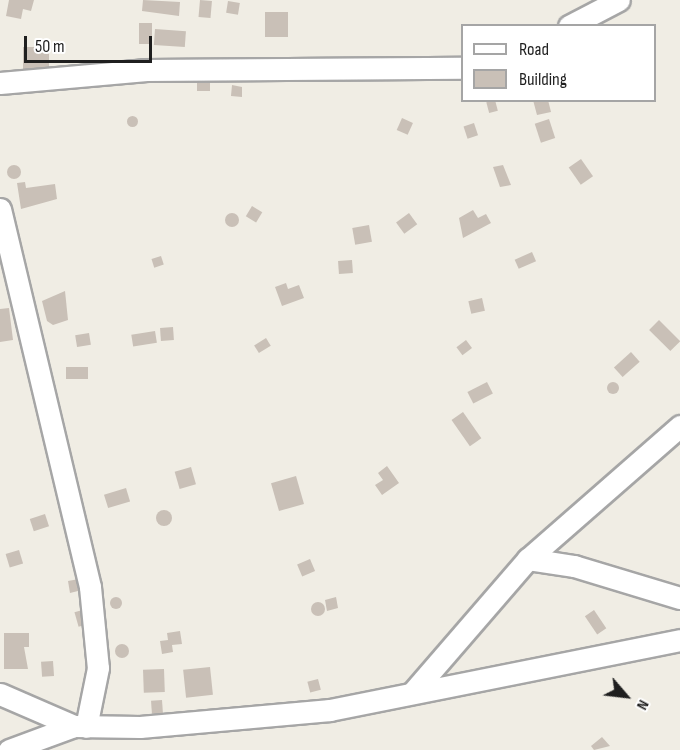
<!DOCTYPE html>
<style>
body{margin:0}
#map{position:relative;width:680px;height:750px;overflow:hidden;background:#f0ede4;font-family:"Sofia Sans Condensed",sans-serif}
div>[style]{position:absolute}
.building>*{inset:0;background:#c9c0b7;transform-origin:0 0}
.round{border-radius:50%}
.roads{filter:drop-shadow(2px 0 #a6a6a6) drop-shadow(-2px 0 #a6a6a6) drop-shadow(0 2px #a6a6a6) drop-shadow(0 -2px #a6a6a6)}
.minor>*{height:21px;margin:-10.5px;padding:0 10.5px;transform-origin:10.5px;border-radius:10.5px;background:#fff}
span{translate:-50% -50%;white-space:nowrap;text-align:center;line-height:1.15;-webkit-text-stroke:4.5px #fff;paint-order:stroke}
.legend{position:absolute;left:461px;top:24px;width:195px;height:78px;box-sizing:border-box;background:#fff;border:2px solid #a5a5a5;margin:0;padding:8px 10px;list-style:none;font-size:18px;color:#1f1f1f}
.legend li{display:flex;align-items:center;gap:12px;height:30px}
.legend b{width:30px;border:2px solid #a5a5a5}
.north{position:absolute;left:596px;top:666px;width:60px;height:60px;-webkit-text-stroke:4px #fff;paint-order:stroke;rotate:118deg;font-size:16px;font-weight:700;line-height:24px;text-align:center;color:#1f1f1f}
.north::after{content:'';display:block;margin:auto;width:21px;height:27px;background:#1f1f1f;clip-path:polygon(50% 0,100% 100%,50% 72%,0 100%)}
.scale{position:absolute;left:24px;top:36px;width:128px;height:27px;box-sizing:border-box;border:3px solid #1f1f1f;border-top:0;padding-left:8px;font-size:18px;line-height:21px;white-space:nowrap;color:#1f1f1f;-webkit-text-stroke:4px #fff;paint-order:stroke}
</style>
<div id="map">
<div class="building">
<i style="clip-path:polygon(9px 0,34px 0,31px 11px,23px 9px,21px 19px,6px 16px)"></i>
<i style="clip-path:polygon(143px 0,180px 2px,179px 16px,142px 11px)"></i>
<i style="left:200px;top:0;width:12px;height:17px;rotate:5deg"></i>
<i style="left:228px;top:1px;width:12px;height:12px;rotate:9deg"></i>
<i style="left:265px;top:12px;width:23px;height:25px"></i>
<i style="left:139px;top:23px;width:13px;height:21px"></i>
<i style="left:155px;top:29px;width:31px;height:16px;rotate:4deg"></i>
<i style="left:23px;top:47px;width:26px;height:23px"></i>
<i style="left:210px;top:81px;width:10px;height:13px;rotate:90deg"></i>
<i style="clip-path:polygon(232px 85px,242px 87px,242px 97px,231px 96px)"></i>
<i style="left:495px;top:100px;width:11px;height:9px;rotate:75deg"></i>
<i style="clip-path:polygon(533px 100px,548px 100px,551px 112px,537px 115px)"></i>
<i class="round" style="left:126.5px;top:115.5px;width:11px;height:11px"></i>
<i style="left:402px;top:118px;width:12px;height:13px;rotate:24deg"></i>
<i style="left:549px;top:119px;width:20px;height:15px;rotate:72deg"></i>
<i style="left:474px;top:123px;width:13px;height:11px;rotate:72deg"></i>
<i style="left:581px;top:159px;width:21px;height:15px;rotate:55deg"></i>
<i class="round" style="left:7px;top:165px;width:14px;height:14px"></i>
<i style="clip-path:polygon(503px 165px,511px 185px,500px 187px,493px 167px)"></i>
<i style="clip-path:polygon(25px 182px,26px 188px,55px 184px,57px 199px,21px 209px,17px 183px)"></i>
<i style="left:252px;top:206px;width:12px;height:12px;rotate:31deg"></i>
<i style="clip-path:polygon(473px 210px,478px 218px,486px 214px,491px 223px,463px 238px,459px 218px)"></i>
<i style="left:409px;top:213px;width:14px;height:16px;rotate:54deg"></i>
<i class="round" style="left:225px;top:213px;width:14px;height:14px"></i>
<i style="left:369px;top:225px;width:17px;height:17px;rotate:80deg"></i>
<i style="left:532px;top:252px;width:10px;height:19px;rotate:66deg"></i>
<i style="left:161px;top:256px;width:9px;height:10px;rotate:72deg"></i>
<i style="left:352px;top:260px;width:13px;height:14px;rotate:86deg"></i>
<i style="clip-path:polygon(286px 283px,288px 289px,299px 285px,304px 298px,282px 306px,275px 287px)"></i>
<i style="clip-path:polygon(65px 291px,68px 320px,53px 325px,47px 321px,42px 301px)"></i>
<i style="left:482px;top:298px;width:13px;height:14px;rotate:77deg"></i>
<i style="clip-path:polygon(9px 308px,13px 340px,0 342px,0 309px)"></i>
<i style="left:659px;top:320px;width:30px;height:14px;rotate:45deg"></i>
<i style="left:173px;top:327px;width:13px;height:13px;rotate:86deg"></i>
<i style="left:155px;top:331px;width:12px;height:24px;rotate:81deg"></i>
<i style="left:89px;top:333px;width:12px;height:14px;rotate:81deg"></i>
<i style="left:266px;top:338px;width:9px;height:14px;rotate:58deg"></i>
<i style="left:466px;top:340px;width:10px;height:12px;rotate:53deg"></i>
<i style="left:631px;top:352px;width:13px;height:23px;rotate:48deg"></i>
<i style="left:66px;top:367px;width:22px;height:12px"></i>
<i class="round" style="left:607px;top:382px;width:12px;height:12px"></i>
<i style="left:487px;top:382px;width:13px;height:22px;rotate:63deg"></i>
<i style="left:463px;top:412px;width:32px;height:14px;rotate:55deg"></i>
<i style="clip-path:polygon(387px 466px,399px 483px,382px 495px,375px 485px,383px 480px,378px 473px)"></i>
<i style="left:191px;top:467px;width:18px;height:17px;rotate:74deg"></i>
<i style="left:296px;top:476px;width:29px;height:26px;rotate:74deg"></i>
<i style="left:126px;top:488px;width:14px;height:23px;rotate:73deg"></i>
<i class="round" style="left:156px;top:510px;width:16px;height:16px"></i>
<i style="left:45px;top:514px;width:13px;height:16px;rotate:72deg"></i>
<i style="left:19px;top:550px;width:14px;height:14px;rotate:73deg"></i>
<i style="left:310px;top:559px;width:13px;height:14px;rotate:67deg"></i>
<i style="clip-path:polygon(79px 579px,82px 590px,70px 593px,68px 581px)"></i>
<i class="round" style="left:110px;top:597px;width:12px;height:12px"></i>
<i style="clip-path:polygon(336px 597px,338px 608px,327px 611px,325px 600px)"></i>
<i class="round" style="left:311px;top:602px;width:14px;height:14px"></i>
<i style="left:86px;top:609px;width:15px;height:12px;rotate:74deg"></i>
<i style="left:594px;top:610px;width:22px;height:11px;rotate:56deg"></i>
<i style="clip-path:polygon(180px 631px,182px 644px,172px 645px,173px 652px,162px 654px,160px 641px,168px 640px,167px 633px)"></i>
<i style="clip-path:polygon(4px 633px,29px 633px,29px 647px,24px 647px,28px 669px,4px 669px)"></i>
<i class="round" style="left:115px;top:644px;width:14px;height:14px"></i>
<i style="left:53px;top:661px;width:15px;height:12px;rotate:86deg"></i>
<i style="left:210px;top:667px;width:28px;height:27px;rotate:84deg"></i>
<i style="left:164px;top:669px;width:23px;height:21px;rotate:88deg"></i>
<i style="left:318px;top:679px;width:11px;height:11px;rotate:75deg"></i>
<i style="left:162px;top:700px;width:13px;height:11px;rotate:86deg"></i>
<i style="clip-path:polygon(602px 737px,610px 746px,594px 750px,591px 746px)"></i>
</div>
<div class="roads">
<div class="minor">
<i style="left:569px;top:26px;width:56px;rotate:-27.5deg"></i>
<i style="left:0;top:83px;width:147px;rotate:-5.1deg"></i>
<i style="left:146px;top:70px;width:316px;rotate:-0.4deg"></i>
<i style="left:0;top:209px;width:389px;rotate:76.6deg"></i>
<i style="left:90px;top:587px;width:81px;rotate:84.4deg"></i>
<i style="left:98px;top:668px;width:60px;rotate:101.5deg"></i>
<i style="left:528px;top:559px;width:47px;rotate:8.7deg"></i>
<i style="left:574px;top:566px;width:111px;rotate:16.8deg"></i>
<i style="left:413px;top:692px;width:176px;rotate:-49.2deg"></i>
<i style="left:528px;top:559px;width:202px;rotate:-41.2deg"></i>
<i style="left:0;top:694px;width:81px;rotate:23.4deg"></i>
<i style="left:9px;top:750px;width:69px;rotate:-20.3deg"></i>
<i style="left:74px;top:726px;width:66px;rotate:0.9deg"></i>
<i style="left:140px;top:727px;width:191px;rotate:-5.1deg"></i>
<i style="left:330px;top:710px;width:357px;rotate:-11.3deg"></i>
</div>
</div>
<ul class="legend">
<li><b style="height:8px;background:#fff"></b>Road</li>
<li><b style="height:16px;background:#c9c0b7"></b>Building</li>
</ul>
<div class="north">N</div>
<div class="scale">50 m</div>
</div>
